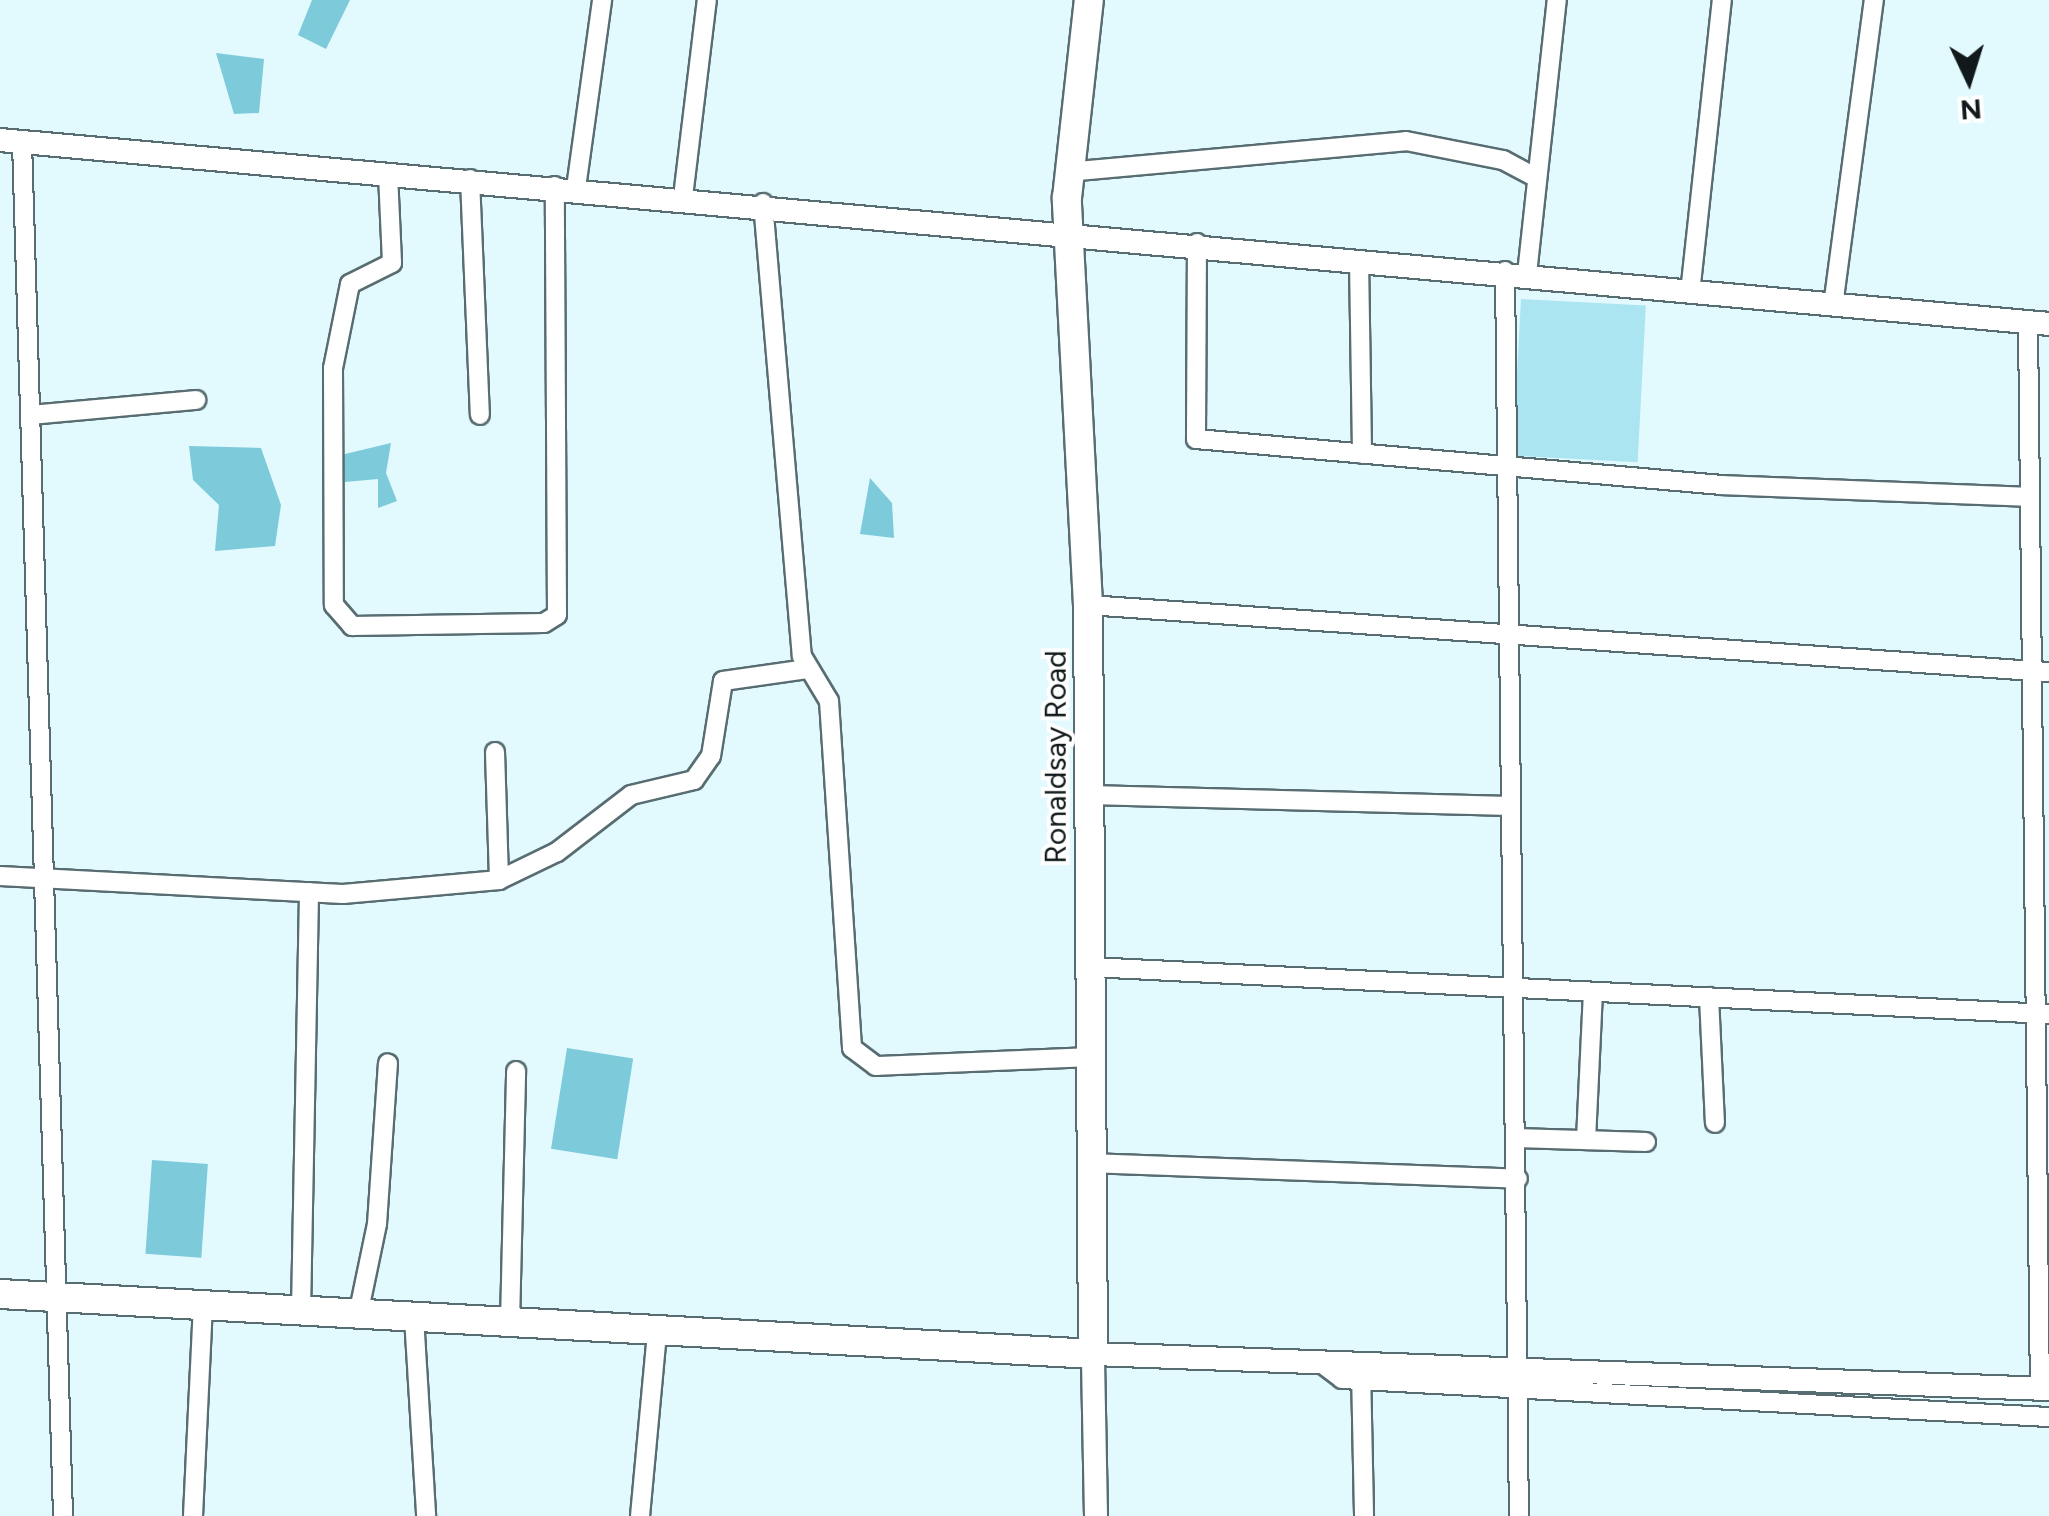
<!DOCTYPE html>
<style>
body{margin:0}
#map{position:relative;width:2049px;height:1516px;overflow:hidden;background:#e2f9fe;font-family:Figtree,sans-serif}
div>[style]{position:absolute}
.green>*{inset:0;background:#aae5f1;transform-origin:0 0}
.water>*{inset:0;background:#7dcada;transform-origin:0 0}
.roads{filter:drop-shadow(2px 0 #586d71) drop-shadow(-2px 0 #586d71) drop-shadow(0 2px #586d71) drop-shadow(0 -2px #586d71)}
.minor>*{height:18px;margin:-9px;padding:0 9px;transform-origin:9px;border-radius:9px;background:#fff}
.tertiary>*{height:22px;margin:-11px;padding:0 11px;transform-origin:11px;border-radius:11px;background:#fff}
.primary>*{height:28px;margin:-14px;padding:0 14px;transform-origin:14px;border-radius:14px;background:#fff}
span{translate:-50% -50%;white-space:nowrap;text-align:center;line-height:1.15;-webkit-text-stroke:8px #fff;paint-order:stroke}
.street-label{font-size:30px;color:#11191b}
.north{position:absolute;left:1919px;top:30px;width:100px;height:100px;-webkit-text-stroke:8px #fff;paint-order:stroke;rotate:176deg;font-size:28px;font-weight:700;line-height:40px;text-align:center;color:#11191b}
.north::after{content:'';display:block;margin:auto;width:35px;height:45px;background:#11191b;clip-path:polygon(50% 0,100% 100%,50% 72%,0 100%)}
</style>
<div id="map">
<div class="green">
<i style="left:1521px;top:299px;width:125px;height:157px;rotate:3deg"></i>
</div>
<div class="water">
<i style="clip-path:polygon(312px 0,350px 0,326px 49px,298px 35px)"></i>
<i style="clip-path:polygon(216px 53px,264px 59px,259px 113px,234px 114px)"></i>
<i style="clip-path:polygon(391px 443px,386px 473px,397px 501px,378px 508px,378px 479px,345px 482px,341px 455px)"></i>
<i style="clip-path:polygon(189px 446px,261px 448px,281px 505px,275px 546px,215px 551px,219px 505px,193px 480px)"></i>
<i style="clip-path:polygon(870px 478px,892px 503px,894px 538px,860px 534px)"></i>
<i style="left:567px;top:1048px;width:67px;height:102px;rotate:9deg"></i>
<i style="left:152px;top:1160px;width:56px;height:94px;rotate:4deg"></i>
</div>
<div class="roads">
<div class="minor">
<i style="left:22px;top:142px;width:1375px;rotate:88.29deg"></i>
<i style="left:1067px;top:172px;width:340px;rotate:-5.2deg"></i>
<i style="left:1406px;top:141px;width:99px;rotate:11.1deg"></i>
<i style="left:1503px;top:160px;width:38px;rotate:28deg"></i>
<i style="left:388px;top:174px;width:89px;rotate:87.4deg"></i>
<i style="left:392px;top:263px;width:47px;rotate:153.4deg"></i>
<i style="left:350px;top:284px;width:86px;rotate:101.4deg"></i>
<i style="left:333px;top:368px;width:237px;rotate:89.8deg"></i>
<i style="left:334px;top:605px;width:28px;rotate:49deg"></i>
<i style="left:352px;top:626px;width:192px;rotate:-0.9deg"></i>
<i style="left:544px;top:623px;width:15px;rotate:-32deg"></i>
<i style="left:557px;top:615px;width:429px;rotate:-90.3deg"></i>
<i style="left:470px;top:179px;width:236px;rotate:87.6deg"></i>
<i style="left:576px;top:188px;width:190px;rotate:-82.1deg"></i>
<i style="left:683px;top:197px;width:198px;rotate:-83.1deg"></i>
<i style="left:763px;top:203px;width:455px;rotate:85.1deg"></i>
<i style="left:802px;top:656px;width:52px;rotate:59deg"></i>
<i style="left:829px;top:701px;width:348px;rotate:86.2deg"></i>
<i style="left:852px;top:1048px;width:30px;rotate:37deg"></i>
<i style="left:876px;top:1066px;width:213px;rotate:-2.4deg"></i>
<i style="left:1197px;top:243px;width:196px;rotate:90.3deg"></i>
<i style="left:1196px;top:439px;width:528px;rotate:5deg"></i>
<i style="left:1722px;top:485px;width:308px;rotate:2.2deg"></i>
<i style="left:1359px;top:260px;width:194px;rotate:89.1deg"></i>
<i style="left:1505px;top:271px;width:1245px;rotate:89.36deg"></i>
<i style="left:1527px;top:274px;width:276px;rotate:-83.8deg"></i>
<i style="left:1690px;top:293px;width:295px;rotate:-83.8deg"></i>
<i style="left:1833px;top:306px;width:309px;rotate:-82.4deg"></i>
<i style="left:2028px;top:323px;width:1066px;rotate:89.36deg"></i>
<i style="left:31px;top:415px;width:166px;rotate:-5.2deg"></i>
<i style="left:1088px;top:605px;width:963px;rotate:3.99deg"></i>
<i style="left:495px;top:752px;width:128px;rotate:88.2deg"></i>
<i style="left:1089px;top:795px;width:422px;rotate:1.5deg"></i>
<i style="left:0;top:876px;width:343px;rotate:3deg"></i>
<i style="left:343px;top:894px;width:157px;rotate:-5.1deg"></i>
<i style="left:499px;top:880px;width:64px;rotate:-25.8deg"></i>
<i style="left:557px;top:852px;width:93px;rotate:-37.6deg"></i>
<i style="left:631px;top:795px;width:65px;rotate:-13.4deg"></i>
<i style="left:694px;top:780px;width:29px;rotate:-55deg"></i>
<i style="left:711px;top:756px;width:76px;rotate:-80.9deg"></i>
<i style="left:723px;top:681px;width:85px;rotate:-8.1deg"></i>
<i style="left:1090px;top:967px;width:960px;rotate:2.81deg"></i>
<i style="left:1709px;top:997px;width:126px;rotate:87.3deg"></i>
<i style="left:1517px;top:1138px;width:129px;rotate:1.8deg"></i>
<i style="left:1586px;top:1140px;width:148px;rotate:-87.3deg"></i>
<i style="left:1090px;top:1163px;width:428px;rotate:2.1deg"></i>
<i style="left:301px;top:1311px;width:419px;rotate:-88.9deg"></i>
<i style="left:358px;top:1315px;width:93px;rotate:-78.2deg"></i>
<i style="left:377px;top:1224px;width:161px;rotate:-86.1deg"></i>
<i style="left:414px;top:1317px;width:199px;rotate:86.5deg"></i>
<i style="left:510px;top:1322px;width:251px;rotate:-88.6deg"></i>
<i style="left:1321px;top:1363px;width:26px;rotate:37deg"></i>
<i style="left:1342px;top:1379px;width:708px;rotate:3.08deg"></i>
<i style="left:1361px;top:1370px;width:146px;rotate:88.8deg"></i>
<i style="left:193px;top:1516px;width:211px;rotate:-87.3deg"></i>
<i style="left:640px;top:1516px;width:186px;rotate:-84.7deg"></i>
</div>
<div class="tertiary">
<i style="left:0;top:140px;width:2057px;rotate:5.13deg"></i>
<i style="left:1096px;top:1516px;width:162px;rotate:-91.1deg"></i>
<i style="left:1093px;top:1354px;width:957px;rotate:2.1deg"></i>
</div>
<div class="primary">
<i style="left:0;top:1294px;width:1095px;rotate:3.14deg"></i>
<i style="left:1093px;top:1354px;width:749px;rotate:-90.38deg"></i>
<i style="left:1088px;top:605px;width:408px;rotate:-93deg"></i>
<i style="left:1067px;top:198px;width:199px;rotate:-83.7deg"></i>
</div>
</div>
<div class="street-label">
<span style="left:1056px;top:757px;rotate:-90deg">Ronaldsay Road</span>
</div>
<div class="north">N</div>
</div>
